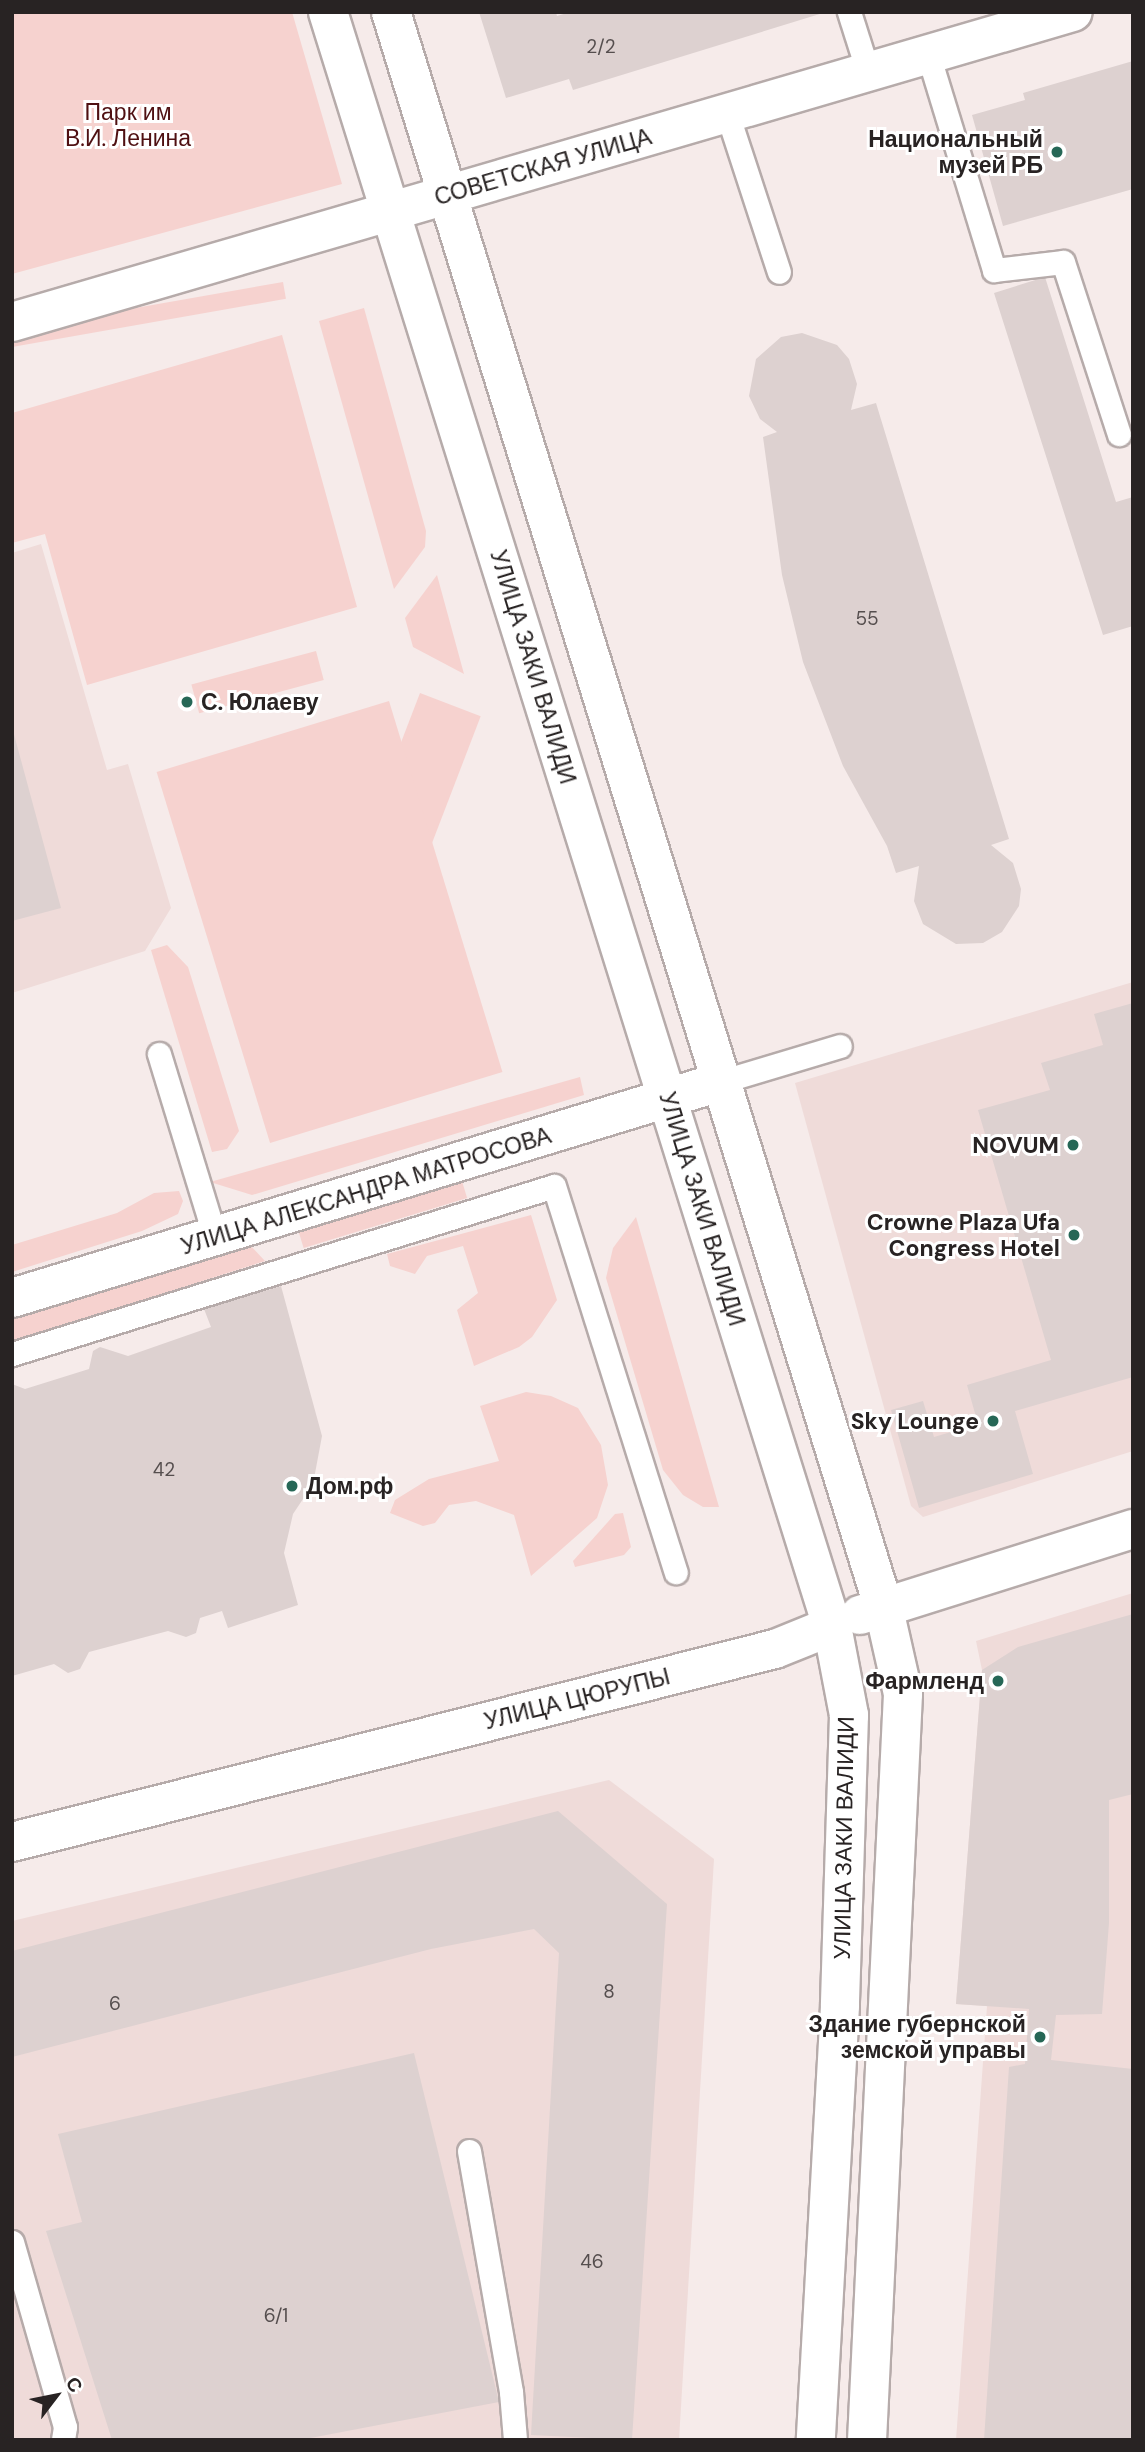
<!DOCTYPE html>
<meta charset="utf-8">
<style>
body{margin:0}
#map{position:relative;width:1145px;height:2452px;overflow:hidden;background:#f6ebea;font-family:"DM Sans",sans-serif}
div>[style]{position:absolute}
.built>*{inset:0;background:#efdbd9}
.green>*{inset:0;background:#f6d2cf;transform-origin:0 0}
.building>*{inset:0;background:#ddd1d0}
.roads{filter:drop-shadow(2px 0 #b6abaa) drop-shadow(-2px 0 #b6abaa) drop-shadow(0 2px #b6abaa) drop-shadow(0 -2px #b6abaa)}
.service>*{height:23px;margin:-11.5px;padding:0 11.5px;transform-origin:11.5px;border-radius:11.5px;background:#fff}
.minor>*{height:38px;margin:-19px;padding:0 19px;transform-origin:19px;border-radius:19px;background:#fff}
.secondary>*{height:38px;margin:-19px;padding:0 19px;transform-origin:19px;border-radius:19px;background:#fff}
.dots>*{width:19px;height:19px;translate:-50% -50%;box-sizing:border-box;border:4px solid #fff;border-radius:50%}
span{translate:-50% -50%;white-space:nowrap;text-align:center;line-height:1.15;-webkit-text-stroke:6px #fff;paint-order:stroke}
.number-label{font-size:19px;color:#554e4e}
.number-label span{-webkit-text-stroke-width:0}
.park-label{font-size:23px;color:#4f1012}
.poi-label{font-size:23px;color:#282323;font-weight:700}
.right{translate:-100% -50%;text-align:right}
.left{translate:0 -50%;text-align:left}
.street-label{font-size:23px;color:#282323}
.frame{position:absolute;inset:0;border:14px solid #282323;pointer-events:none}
.north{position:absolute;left:21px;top:2361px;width:70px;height:70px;-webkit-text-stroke:5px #fff;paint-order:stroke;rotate:58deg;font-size:19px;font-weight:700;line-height:28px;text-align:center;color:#282323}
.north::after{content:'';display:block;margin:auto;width:24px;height:32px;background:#282323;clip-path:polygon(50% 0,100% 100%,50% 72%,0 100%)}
</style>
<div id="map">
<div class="built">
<i style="clip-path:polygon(41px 544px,107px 770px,128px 764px,171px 908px,145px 951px,12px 993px,12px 553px)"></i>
<i style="clip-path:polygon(1133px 982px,1133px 1451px,923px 1517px,911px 1506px,795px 1083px)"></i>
<i style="clip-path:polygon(1133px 1593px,1133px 2440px,956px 2440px,987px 2006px,956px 2004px,982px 1670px,976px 1641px)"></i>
<i style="clip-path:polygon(609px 1780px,714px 1859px,679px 2440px,12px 2440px,12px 1921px)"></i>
</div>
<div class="green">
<i style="clip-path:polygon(12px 12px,292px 12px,342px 184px,12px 274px)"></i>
<i style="left:283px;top:282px;width:17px;height:281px;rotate:80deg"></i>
<i style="clip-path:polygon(364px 308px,426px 531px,425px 547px,394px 589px,319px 321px)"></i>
<i style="clip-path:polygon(282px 335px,357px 607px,87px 685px,45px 534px,12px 543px,12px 413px)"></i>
<i style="clip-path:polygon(437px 575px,464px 674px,413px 647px,405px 618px)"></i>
<i style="left:316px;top:651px;width:30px;height:129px;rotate:75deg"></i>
<i style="left:420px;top:693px;width:65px;height:396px;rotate:21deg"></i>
<i style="left:389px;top:701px;width:388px;height:243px;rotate:73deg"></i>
<i style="clip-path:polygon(167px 945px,188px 967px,239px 1131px,227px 1149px,212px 1152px,151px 950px)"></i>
<i style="clip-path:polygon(580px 1077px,584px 1095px,252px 1195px,210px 1182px)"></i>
<i style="left:461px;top:1178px;width:21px;height:171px;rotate:73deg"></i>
<i style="clip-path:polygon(179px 1191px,183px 1201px,178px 1214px,142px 1231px,12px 1272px,12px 1245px,117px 1213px,154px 1193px)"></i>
<i style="clip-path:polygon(531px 1215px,557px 1300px,532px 1337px,519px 1347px,474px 1366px,457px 1310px,478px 1293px,463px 1246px,427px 1256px,415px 1274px,390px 1266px,387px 1254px)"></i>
<i style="clip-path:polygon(636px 1217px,719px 1507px,703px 1507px,683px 1495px,663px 1470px,606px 1278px,613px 1248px)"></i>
<i style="clip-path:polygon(250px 1245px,265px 1261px,12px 1342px,12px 1319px)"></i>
<i style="clip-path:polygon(526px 1392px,551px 1396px,578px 1408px,601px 1445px,608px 1485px,597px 1518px,531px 1576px,514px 1515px,476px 1501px,449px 1505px,435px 1523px,423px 1526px,390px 1513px,395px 1500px,429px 1479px,499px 1461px,480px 1406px)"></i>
<i style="clip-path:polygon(623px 1513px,631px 1547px,624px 1555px,575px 1567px,573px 1561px,615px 1514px)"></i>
</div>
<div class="building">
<i style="clip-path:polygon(479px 12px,556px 12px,557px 16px,570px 12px,823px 13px,573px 90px,569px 79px,506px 98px)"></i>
<i style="clip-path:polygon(1133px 61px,1133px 189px,1003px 226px,972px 115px,1025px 100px,1023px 93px)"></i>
<i style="clip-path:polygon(1045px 277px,1116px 502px,1133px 497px,1133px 626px,1103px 635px,994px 293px)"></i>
<i style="clip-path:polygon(802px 333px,837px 345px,849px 359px,857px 384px,851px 410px,876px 403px,1009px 839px,991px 845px,1013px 863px,1021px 889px,1019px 906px,1002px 932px,983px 943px,956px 944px,923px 924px,914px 901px,919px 866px,896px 873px,887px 846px,843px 766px,803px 662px,782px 575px,763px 437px,777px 432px,760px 419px,749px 396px,756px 359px,781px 337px)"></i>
<i style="clip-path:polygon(12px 727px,61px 908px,12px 921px)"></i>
<i style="clip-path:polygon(1133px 1003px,1133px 1377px,1015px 1411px,1033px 1474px,919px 1508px,891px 1410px,923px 1401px,934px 1437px,978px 1424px,967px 1385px,1051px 1360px,978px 1110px,1050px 1090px,1041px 1063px,1103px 1045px,1094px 1014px)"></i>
<i style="clip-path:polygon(281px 1286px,322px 1436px,313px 1484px,293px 1514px,284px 1553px,298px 1605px,228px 1628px,222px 1611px,200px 1618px,196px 1633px,186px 1637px,168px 1631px,89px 1652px,80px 1669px,68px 1673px,54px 1664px,12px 1676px,12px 1384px,25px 1389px,89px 1369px,93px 1351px,100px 1347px,128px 1356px,211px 1327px,204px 1309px)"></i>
<i style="clip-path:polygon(1133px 1614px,1133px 1794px,1109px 1800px,1109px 1923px,1102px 2014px,1056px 2015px,1051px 2060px,1133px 2069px,1133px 2440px,984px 2440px,1009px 2067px,1025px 2064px,1029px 2009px,956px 2004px,982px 1670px,1018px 1647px)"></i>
<i style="clip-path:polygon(558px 1811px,667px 1904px,632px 2440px,531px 2435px,559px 1953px,534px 1929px,431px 1949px,12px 2057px,12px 1951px)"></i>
<i style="clip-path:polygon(414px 2053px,499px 2402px,300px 2440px,112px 2440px,46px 2231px,82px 2222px,58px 2134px)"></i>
</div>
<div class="roads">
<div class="service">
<i style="left:849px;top:12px;width:63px;rotate:72.4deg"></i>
<i style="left:928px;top:54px;width:226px;rotate:73deg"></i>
<i style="left:994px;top:270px;width:69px;rotate:-6.6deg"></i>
<i style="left:1063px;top:262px;width:181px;rotate:72deg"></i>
<i style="left:727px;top:113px;width:167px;rotate:71.9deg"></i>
<i style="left:159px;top:1054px;width:191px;rotate:73deg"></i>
<i style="left:720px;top:1082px;width:125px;rotate:-16.7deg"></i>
<i style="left:12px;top:1354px;width:567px;rotate:-17.22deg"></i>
<i style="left:554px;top:1186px;width:405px;rotate:72.5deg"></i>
<i style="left:469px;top:2151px;width:245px;rotate:80.1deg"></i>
<i style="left:511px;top:2392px;width:48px;rotate:85.2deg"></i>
<i style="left:12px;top:2242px;width:192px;rotate:74deg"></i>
<i style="left:65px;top:2427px;width:13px;rotate:99deg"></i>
</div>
<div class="minor">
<i style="left:12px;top:322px;width:1105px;rotate:-16.29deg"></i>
<i style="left:12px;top:1298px;width:740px;rotate:-16.97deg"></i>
<i style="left:12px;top:1842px;width:787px;rotate:-14.2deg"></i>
<i style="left:775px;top:1649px;width:61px;rotate:-22deg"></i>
</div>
<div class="secondary">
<i style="left:328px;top:12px;width:1691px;rotate:72.66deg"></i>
<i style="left:832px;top:1626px;width:91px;rotate:79.2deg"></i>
<i style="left:849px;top:1715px;width:291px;rotate:91.8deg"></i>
<i style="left:840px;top:2006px;width:435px;rotate:93.2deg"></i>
<i style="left:391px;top:12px;width:1667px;rotate:72.84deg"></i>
<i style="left:883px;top:1605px;width:91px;rotate:77.3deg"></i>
<i style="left:903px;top:1694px;width:747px;rotate:92.76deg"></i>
<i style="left:860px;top:1615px;width:286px;rotate:-17.5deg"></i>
</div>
</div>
<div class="dots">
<i style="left:1057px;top:152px;background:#266756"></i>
<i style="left:187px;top:702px;background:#266756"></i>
<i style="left:1073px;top:1145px;background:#266756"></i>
<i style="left:1074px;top:1235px;background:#266756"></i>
<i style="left:993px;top:1421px;background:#266756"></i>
<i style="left:292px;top:1486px;background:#266756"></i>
<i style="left:998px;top:1681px;background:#266756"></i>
<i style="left:1040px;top:2037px;background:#266756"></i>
</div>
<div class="number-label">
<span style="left:601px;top:47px">2/2</span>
<span style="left:867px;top:619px">55</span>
<span style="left:164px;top:1470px">42</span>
<span style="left:609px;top:1992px">8</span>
<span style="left:115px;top:2004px">6</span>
<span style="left:592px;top:2262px">46</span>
<span style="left:276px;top:2316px">6/1</span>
</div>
<div class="park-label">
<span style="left:128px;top:125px">Парк им<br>В.И. Ленина</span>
</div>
<div class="poi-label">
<span class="right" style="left:1043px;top:152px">Национальный<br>музей РБ</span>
<span class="left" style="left:201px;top:702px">С. Юлаеву</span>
<span class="right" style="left:1059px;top:1145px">NOVUM</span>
<span class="right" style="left:1060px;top:1235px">Crowne Plaza Ufa<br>Congress Hotel</span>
<span class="right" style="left:979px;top:1421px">Sky Lounge</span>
<span class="left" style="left:306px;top:1486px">Дом.рф</span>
<span class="right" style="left:984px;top:1681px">Фармленд</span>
<span class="right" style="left:1026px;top:2037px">Здание губернской<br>земской управы</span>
</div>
<div class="street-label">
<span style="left:543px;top:167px;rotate:-16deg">СОВЕТСКАЯ УЛИЦА</span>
<span style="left:533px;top:667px;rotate:73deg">УЛИЦА ЗАКИ ВАЛИДИ</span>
<span style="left:366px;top:1191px;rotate:-17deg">УЛИЦА АЛЕКСАНДРА МАТРОСОВА</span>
<span style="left:702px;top:1209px;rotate:73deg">УЛИЦА ЗАКИ ВАЛИДИ</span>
<span style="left:577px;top:1699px;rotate:-14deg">УЛИЦА ЦЮРУПЫ</span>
<span style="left:844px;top:1838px;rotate:-89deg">УЛИЦА ЗАКИ ВАЛИДИ</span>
</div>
<div class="frame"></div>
<div class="north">С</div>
</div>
